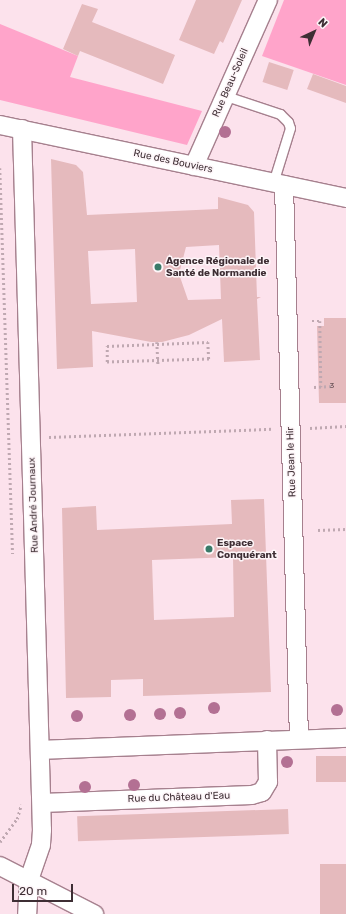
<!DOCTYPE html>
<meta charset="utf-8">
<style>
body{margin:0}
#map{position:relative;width:346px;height:914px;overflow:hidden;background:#fce2ec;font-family:Rubik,sans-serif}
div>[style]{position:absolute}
.green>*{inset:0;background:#ffa4ca}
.building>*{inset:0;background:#e5babd;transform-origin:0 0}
.path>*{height:2.5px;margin-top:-1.25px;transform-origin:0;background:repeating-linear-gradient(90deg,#bfa8b1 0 2px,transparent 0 5px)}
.roads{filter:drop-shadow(1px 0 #a6808e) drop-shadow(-1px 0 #a6808e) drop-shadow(0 1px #a6808e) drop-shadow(0 -1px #a6808e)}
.lane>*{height:9px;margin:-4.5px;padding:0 4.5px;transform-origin:4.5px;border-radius:4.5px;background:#fff}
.street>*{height:18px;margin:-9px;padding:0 9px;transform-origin:9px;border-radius:9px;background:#fff}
.trees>*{width:12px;height:12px;margin:-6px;border-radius:50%;background:#b37093}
.dots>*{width:11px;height:11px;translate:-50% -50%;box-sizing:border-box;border:2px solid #fdf5f8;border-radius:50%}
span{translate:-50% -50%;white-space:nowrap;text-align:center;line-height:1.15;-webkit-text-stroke:3px #fdf5f8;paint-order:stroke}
.number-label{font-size:8px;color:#685156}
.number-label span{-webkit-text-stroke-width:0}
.street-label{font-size:10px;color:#3e2e34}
.poi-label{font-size:10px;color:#3e2e34;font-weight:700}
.left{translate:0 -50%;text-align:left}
.north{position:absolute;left:294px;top:12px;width:40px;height:40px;-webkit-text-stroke:3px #fdf5f8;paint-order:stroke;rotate:44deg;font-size:11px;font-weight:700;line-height:16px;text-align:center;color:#3e2e34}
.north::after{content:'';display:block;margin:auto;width:14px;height:18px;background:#3e2e34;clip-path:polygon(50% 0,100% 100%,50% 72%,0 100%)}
.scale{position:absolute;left:12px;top:884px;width:61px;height:18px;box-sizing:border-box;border:2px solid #3e2e34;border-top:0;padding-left:5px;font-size:12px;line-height:14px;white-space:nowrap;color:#3e2e34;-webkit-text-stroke:3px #fdf5f8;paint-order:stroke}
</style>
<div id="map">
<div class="green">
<i style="clip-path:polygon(284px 0,346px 0,346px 85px,262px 56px)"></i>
<i style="clip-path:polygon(0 24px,78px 56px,70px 77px,202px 111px,187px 145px,0 100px)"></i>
</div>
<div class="building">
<i style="clip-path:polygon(196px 0,242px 0,223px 43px,220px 41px,214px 54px,179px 40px)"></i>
<i style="clip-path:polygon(82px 4px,98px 9px,92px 22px,175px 55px,163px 84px,80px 51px,78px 56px,63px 49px)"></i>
<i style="left:269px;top:62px;width:26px;height:21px;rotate:18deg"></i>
<i style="clip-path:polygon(313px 74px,346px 86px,346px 103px,307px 89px)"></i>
<i style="clip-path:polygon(evenodd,51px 159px,76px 165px,83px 172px,87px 215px,218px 209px,218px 197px,248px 205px,254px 212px,257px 297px,261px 297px,257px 299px,260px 360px,224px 362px,222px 319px,189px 335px,162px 342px,151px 342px,92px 331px,93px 367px,57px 369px,51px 159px,219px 245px,221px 299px,188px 300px,179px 274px,186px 247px,219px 245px,51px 159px,135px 249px,137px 302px,91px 304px,88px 251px,135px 249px)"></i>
<i style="clip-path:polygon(324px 318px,346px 318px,346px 403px,319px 403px,317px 326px,324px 326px)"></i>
<i style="clip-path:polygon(evenodd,264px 499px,271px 692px,143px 696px,143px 679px,111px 680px,111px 697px,66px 698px,62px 508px,96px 506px,97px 530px,232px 524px,231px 500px,264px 499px,233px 557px,234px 617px,154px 620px,152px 560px,233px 557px)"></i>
<i style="left:346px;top:756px;width:26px;height:30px;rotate:90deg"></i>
<i style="left:288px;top:809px;width:25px;height:211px;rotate:88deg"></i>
<i style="left:346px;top:864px;width:50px;height:26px;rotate:90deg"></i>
</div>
<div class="path">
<i style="left:0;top:168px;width:386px;rotate:88.1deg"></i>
<i style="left:312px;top:321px;width:8px"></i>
<i style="left:320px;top:321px;width:66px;rotate:89.1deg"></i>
<i style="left:157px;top:342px;width:22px;rotate:87deg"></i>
<i style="left:208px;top:342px;width:17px;rotate:87deg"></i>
<i style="left:209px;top:359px;width:102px;rotate:178.3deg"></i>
<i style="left:107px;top:362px;width:16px;rotate:-90deg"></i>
<i style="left:107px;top:346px;width:101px;rotate:-2.3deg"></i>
<i style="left:314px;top:387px;width:18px;rotate:-3deg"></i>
<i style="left:310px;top:428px;width:36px;rotate:-3deg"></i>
<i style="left:49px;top:437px;width:223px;rotate:-2.1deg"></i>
<i style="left:318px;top:530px;width:28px;rotate:-2deg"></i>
<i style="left:0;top:842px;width:29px;rotate:-54deg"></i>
<i style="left:17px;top:819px;width:15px;rotate:-74deg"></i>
</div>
<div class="roads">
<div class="lane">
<i style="left:226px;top:96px;width:57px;rotate:18.4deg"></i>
<i style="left:280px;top:114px;width:11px;rotate:45deg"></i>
<i style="left:288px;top:122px;width:6px;rotate:72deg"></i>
<i style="left:290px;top:128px;width:58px;rotate:107.2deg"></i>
</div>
<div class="street">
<i style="left:0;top:125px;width:354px;rotate:11.9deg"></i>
<i style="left:22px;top:129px;width:701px;rotate:88.37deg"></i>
<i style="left:42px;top:830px;width:15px;rotate:94deg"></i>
<i style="left:41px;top:845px;width:36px;rotate:109deg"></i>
<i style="left:29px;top:879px;width:35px;rotate:93deg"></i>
<i style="left:194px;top:166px;width:182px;rotate:-66deg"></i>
<i style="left:284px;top:185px;width:554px;rotate:88.45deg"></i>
<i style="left:41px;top:750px;width:305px;rotate:-2.3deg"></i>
<i style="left:42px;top:803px;width:210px;rotate:-2.2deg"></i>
<i style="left:252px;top:795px;width:10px;rotate:-17deg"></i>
<i style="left:262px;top:792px;width:12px;rotate:-59deg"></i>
<i style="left:268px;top:782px;width:42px;rotate:-91.4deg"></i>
<i style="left:0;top:866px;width:106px;rotate:27.1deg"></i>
</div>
</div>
<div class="trees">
<i style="left:225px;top:132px"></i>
<i style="left:214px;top:708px"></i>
<i style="left:337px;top:710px"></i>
<i style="left:180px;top:713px"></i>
<i style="left:160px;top:714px"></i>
<i style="left:130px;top:715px"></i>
<i style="left:77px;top:716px"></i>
<i style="left:287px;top:762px"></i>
<i style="left:134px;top:785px"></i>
<i style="left:85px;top:787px"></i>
</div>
<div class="dots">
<i style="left:158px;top:267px;background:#397a68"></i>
<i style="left:209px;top:549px;background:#397a68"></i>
</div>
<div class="number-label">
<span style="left:332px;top:386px">3</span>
</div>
<div class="street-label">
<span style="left:231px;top:83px;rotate:-66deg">Rue Beau-Soleil</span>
<span style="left:173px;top:162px;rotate:12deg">Rue des Bouviers</span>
<span style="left:292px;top:462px;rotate:-92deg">Rue Jean le Hir</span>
<span style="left:34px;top:505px;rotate:-92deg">Rue André Journaux</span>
<span style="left:179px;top:798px;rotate:-2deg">Rue du Château d'Eau</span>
</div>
<div class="poi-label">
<span class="left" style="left:166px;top:267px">Agence Régionale de<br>Santé de Normandie</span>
<span class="left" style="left:217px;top:549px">Espace<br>Conquérant</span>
</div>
<div class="north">N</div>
<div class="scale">20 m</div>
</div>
